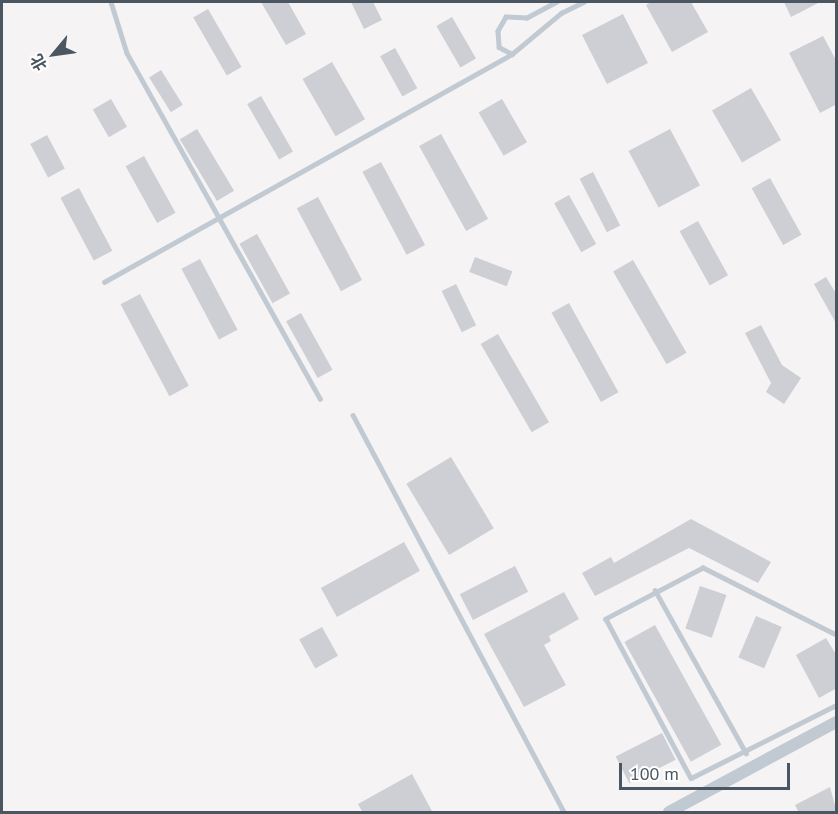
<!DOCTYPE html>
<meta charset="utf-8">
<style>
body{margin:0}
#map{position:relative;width:838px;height:814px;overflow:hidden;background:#f5f3f3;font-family:"PT Sans","Noto Sans SC",sans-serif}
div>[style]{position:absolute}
.building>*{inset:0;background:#cdcfd5;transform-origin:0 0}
.service>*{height:4.5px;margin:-2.25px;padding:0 2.25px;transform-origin:2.25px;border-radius:2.25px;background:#c1cad2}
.tertiary>*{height:12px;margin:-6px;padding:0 6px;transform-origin:6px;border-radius:6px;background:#c1cad2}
span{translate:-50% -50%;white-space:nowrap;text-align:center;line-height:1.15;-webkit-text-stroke:4.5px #fff;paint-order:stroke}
.frame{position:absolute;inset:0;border:3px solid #4a5661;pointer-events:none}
.north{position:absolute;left:24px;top:24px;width:60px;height:60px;-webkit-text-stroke:4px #fff;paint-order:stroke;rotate:241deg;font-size:16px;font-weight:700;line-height:24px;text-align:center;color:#4a5661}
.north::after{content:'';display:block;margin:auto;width:21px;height:27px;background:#4a5661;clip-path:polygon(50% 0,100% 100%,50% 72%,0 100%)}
.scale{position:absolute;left:619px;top:763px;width:171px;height:27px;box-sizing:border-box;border:3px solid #4a5661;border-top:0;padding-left:8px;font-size:18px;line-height:21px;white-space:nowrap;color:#4a5661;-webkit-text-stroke:4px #fff;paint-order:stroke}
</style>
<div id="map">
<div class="building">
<i style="clip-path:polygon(261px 2px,288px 2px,306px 34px,286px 45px)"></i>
<i style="clip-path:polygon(351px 2px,373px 2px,382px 20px,364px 29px)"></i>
<i style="clip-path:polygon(651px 2px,691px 2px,708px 32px,672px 52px,646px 5px)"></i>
<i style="clip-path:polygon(784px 2px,820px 2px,791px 17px)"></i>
<i style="left:208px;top:9px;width:67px;height:17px;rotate:60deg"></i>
<i style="left:623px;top:14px;width:55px;height:46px;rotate:63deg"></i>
<i style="left:452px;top:17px;width:48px;height:18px;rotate:60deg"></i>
<i style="clip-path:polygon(823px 36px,837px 62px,837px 104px,820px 113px,789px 53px)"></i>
<i style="left:395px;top:48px;width:46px;height:17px;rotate:61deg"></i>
<i style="left:332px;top:62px;width:66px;height:34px;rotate:60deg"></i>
<i style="left:161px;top:70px;width:41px;height:14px;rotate:58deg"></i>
<i style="left:751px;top:88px;width:60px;height:45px;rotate:60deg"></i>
<i style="left:261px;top:96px;width:64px;height:16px;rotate:60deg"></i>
<i style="left:111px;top:99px;width:32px;height:21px;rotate:60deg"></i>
<i style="left:502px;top:99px;width:50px;height:27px;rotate:60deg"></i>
<i style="left:197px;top:129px;width:72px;height:20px;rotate:59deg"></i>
<i style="left:670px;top:129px;width:64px;height:47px;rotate:62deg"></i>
<i style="left:441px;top:134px;width:97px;height:25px;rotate:61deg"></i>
<i style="left:47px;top:135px;width:38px;height:19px;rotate:62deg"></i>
<i style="left:144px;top:156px;width:65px;height:21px;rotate:61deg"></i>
<i style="left:381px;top:162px;width:94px;height:21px;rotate:62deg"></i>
<i style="left:593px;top:172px;width:60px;height:15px;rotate:63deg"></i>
<i style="left:770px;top:178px;width:65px;height:21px;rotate:61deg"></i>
<i style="left:79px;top:188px;width:71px;height:21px;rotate:62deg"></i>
<i style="left:569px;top:195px;width:56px;height:17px;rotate:61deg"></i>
<i style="left:318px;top:197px;width:94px;height:24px;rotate:62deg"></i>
<i style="left:698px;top:221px;width:62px;height:21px;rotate:61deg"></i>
<i style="left:257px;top:234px;width:68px;height:20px;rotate:61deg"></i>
<i style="left:475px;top:257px;width:40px;height:16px;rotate:21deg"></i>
<i style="left:200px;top:259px;width:80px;height:21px;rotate:62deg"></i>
<i style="left:633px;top:260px;width:107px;height:23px;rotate:60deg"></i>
<i style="clip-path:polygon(826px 277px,837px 295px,837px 325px,814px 284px)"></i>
<i style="left:456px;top:284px;width:46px;height:16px;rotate:64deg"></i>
<i style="left:140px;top:294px;width:104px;height:22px;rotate:62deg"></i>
<i style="left:569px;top:303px;width:102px;height:20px;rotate:61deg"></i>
<i style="left:301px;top:313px;width:65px;height:17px;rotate:61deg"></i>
<i style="clip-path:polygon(761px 325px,782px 365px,801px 378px,784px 404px,766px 392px,771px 383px,745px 333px)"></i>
<i style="left:498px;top:334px;width:102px;height:20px;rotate:60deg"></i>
<i style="left:451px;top:457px;width:83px;height:52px;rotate:59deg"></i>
<i style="clip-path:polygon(691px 519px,771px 562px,758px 583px,689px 548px,595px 596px,582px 573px,611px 557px,614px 563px)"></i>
<i style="left:404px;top:542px;width:33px;height:95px;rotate:61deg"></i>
<i style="left:515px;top:566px;width:29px;height:62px;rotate:63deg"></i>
<i style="left:700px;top:586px;width:28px;height:45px;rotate:19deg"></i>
<i style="clip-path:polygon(564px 592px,579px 619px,549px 636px,551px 641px,544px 645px,566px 685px,524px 707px,484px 634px)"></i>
<i style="left:756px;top:616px;width:28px;height:45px;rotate:23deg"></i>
<i style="left:655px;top:625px;width:137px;height:35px;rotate:61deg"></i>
<i style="left:322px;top:627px;width:33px;height:26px;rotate:61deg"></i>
<i style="clip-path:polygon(826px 638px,837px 656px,837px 688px,819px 698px,796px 655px)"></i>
<i style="left:662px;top:733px;width:30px;height:52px;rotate:63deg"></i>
<i style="clip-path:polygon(412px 774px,433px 813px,363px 813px,358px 804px)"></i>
<i style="clip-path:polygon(830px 787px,837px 813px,799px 813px,795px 805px)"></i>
</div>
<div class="service">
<i style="left:111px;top:2px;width:53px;rotate:72.6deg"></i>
<i style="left:127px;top:53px;width:396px;rotate:60.8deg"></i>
<i style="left:557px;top:2px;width:34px;rotate:152deg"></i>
<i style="left:527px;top:18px;width:21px;rotate:-177deg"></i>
<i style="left:506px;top:17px;width:16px;rotate:120deg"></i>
<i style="left:498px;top:31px;width:16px;rotate:86deg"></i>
<i style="left:499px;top:47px;width:15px;rotate:28deg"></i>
<i style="left:512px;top:54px;width:64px;rotate:-39.9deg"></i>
<i style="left:561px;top:13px;width:25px;rotate:-26deg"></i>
<i style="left:104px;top:282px;width:467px;rotate:-29.2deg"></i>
<i style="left:353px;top:415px;width:450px;rotate:62deg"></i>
<i style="left:655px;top:590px;width:187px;rotate:60.8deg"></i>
<i style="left:836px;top:635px;width:149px;rotate:-153.3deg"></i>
<i style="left:703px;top:568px;width:110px;rotate:152.3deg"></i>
<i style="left:606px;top:619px;width:180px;rotate:61.9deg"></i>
<i style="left:691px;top:778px;width:162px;rotate:-26.7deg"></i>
</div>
<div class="tertiary">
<i style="left:669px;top:812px;width:190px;rotate:-28.3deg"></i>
</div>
<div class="frame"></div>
<div class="north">北</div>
<div class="scale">100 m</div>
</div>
